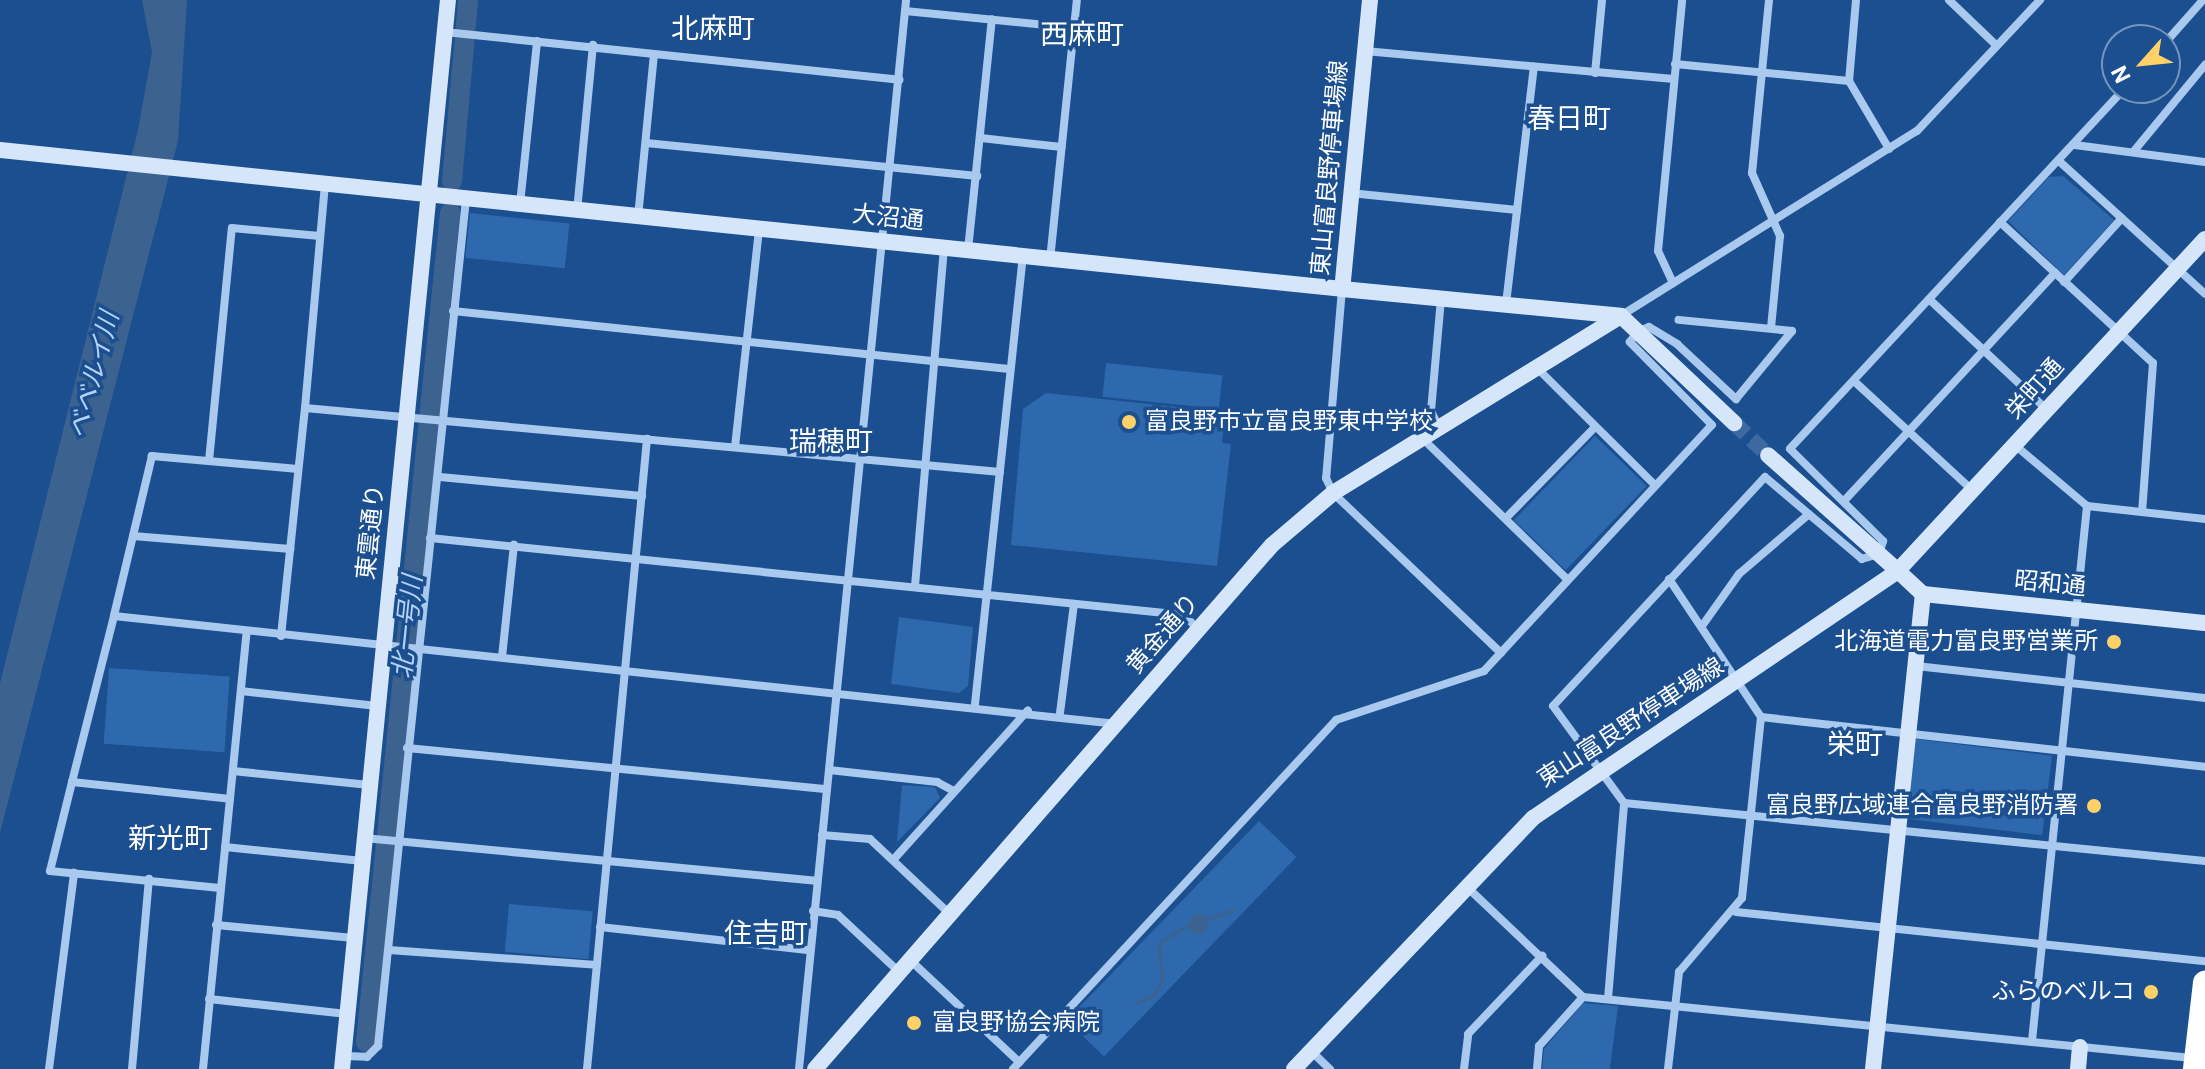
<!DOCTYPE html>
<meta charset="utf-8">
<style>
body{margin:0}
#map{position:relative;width:2205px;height:1069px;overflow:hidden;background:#1b4f8f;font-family:Roboto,"Noto Sans JP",sans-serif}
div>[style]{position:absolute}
.green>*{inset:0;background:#2e69ad;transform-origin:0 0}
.water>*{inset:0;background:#3c6290}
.round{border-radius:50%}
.stream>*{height:3px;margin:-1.5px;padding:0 1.5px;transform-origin:1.5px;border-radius:1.5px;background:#3c6290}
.river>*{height:20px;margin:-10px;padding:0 10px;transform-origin:10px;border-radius:10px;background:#3c6290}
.secondary-tunnel>*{height:16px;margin-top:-8px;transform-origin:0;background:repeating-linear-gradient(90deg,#3d69a0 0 16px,transparent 0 24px)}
.street>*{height:8px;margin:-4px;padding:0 4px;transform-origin:4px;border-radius:4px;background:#a9c9ee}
.secondary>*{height:16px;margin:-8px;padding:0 8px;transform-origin:8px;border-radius:8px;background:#d6e6fa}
.highway>*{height:24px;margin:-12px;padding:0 12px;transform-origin:12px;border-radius:12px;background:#fff}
.dots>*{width:22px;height:22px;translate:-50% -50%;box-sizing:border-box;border:4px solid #1b4f8f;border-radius:50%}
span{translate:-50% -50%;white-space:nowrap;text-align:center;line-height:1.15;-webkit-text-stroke:7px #1b4f8f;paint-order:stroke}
.street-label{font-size:24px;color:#fff}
.poi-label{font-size:24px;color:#fff}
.left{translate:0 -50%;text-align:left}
.right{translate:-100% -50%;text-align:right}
.water-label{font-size:26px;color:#b5d3f5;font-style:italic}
.quarter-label{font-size:28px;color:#fff}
.north{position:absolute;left:2101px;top:24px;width:80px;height:80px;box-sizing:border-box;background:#1b4f8f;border:2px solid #7695bc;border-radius:50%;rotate:243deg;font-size:22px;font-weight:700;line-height:32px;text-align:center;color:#fff}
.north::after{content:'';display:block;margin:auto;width:28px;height:36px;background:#ffd166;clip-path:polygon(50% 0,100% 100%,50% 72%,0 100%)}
</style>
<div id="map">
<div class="green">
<i style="clip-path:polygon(2063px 176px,2114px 220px,2064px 275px,2008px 221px,2049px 177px)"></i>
<i style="left:470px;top:213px;width:100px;height:45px;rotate:6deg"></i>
<i style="left:1106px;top:363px;width:117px;height:34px;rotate:6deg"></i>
<i style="clip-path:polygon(1046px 393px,1225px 412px,1222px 443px,1231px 444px,1217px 566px,1011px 545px,1023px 409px)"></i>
<i style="left:1595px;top:436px;width:72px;height:117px;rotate:44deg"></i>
<i style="clip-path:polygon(899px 617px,973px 627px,968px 686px,959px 693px,891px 684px)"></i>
<i style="left:109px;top:668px;width:121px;height:76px;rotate:4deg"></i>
<i style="left:1915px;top:739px;width:138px;height:80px;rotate:7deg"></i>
<i style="clip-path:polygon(902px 785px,935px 787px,940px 798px,897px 842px)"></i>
<i style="left:1259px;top:821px;width:52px;height:277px;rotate:44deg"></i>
<i style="left:509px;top:904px;width:84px;height:48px;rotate:5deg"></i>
<i style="clip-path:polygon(1583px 1003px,1618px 1006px,1610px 1069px,1542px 1069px,1544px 1049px)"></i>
</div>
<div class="water">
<i style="clip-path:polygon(142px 0,187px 0,178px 141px,0 833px,0 683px,138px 130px,152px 52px)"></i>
<i class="round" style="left:1188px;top:914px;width:20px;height:20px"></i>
</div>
<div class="stream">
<i style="left:1203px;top:920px;width:32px;rotate:-18deg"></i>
<i style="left:1136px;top:1003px;width:18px;rotate:-22deg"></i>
<i style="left:1153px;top:996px;width:17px;rotate:-59deg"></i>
<i style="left:1162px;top:981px;width:38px;rotate:-95deg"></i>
<i style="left:1159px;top:943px;width:39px;rotate:-32deg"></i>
</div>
<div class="river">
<i style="left:452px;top:181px;width:182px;rotate:-84.9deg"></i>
<i style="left:366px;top:1042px;width:834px;rotate:-84.22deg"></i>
</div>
<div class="secondary-tunnel">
<i style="left:1734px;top:423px;width:47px;rotate:43.3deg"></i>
</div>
<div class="street">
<i style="left:1769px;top:0;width:174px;rotate:95.6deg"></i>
<i style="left:1752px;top:173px;width:69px;rotate:66deg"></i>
<i style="left:1780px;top:236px;width:92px;rotate:95.6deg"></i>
<i style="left:1856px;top:0;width:81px;rotate:94.9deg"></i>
<i style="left:1849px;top:81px;width:79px;rotate:59.5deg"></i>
<i style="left:1949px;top:0;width:66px;rotate:43.8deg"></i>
<i style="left:905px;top:11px;width:171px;rotate:5.7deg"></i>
<i style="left:445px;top:32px;width:457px;rotate:6deg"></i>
<i style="left:2165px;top:43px;width:57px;rotate:-48.5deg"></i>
<i style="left:1365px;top:51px;width:310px;rotate:5.2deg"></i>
<i style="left:1675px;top:64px;width:175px;rotate:5.6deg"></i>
<i style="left:1595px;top:73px;width:73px;rotate:-84.5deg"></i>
<i style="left:2125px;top:88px;width:492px;rotate:132.9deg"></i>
<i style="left:1790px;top:449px;width:131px;rotate:44.7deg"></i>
<i style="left:1883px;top:541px;width:14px;rotate:107deg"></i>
<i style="left:1879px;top:554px;width:18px;rotate:164deg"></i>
<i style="left:1862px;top:559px;width:127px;rotate:-139.8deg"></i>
<i style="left:1765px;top:477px;width:312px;rotate:132.8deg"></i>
<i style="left:1553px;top:706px;width:120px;rotate:53.8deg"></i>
<i style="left:1624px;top:803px;width:584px;rotate:5.7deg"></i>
<i style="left:981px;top:138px;width:81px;rotate:6.4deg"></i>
<i style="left:646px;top:143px;width:333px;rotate:5.7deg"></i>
<i style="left:2075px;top:145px;width:131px;rotate:7.5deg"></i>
<i style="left:2134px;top:151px;width:112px;rotate:-50.5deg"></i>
<i style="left:2059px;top:161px;width:197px;rotate:42.3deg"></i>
<i style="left:1350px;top:193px;width:168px;rotate:5.8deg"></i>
<i style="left:520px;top:204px;width:164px;rotate:-84deg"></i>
<i style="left:577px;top:211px;width:167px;rotate:-84.5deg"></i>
<i style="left:638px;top:217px;width:163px;rotate:-84.4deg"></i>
<i style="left:2000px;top:222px;width:208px;rotate:42.7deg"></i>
<i style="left:2153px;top:363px;width:149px;rotate:94.2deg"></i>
<i style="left:968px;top:250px;width:232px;rotate:-84.1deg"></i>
<i style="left:1050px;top:260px;width:261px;rotate:-84.1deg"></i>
<i style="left:2064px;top:282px;width:86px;rotate:-47.8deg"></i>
<i style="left:1673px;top:283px;width:35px;rotate:-115deg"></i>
<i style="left:1658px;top:251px;width:252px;rotate:-84.5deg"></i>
<i style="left:1342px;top:289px;width:190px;rotate:94.8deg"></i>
<i style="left:1326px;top:478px;width:17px;rotate:65deg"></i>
<i style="left:1333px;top:493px;width:232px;rotate:43.6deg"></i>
<i style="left:1929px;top:299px;width:162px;rotate:43.2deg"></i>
<i style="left:1506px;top:304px;width:239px;rotate:-83.3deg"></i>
<i style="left:453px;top:311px;width:559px;rotate:5.96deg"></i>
<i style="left:1622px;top:315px;width:348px;rotate:-32deg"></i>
<i style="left:1917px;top:131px;width:180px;rotate:-46.8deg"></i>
<i style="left:1537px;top:368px;width:166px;rotate:44.8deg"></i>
<i style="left:1854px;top:381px;width:162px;rotate:42.7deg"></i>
<i style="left:305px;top:408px;width:225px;rotate:-84.9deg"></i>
<i style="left:1439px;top:428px;width:19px;rotate:-115deg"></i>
<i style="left:1431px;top:411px;width:112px;rotate:-84.9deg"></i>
<i style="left:1423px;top:439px;width:202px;rotate:44.2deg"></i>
<i style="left:2016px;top:446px;width:93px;rotate:40.2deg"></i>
<i style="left:2087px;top:506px;width:119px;rotate:6.3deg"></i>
<i style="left:735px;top:447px;width:217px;rotate:-83.7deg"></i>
<i style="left:209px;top:461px;width:234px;rotate:-84.4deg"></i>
<i style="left:232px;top:228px;width:88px;rotate:5.2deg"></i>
<i style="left:298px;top:469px;width:147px;rotate:-174.9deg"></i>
<i style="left:152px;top:456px;width:164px;rotate:103.4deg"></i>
<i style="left:114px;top:616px;width:1009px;rotate:6.15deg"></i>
<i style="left:440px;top:477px;width:203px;rotate:5.4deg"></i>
<i style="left:1844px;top:501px;width:311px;rotate:-47.2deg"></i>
<i style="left:1506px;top:518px;width:127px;rotate:-45.6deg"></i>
<i style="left:133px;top:536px;width:158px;rotate:4.7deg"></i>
<i style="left:430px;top:538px;width:758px;rotate:5.83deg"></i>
<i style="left:1184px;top:615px;width:20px;rotate:45deg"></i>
<i style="left:1669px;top:579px;width:166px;rotate:56.3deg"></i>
<i style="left:1761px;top:717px;width:447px;rotate:6.4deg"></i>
<i style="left:915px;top:586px;width:339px;rotate:-85.1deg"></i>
<i style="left:1702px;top:626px;width:64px;rotate:-54.6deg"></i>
<i style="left:1739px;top:574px;width:92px;rotate:-40.6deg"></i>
<i style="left:281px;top:636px;width:229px;rotate:-84deg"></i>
<i style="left:305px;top:408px;width:698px;rotate:5.26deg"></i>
<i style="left:502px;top:657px;width:113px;rotate:-83.9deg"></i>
<i style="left:1916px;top:666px;width:291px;rotate:6.3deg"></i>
<i style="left:241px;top:691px;width:137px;rotate:6.3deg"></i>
<i style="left:975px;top:704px;width:450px;rotate:-83.9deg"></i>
<i style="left:1060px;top:713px;width:110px;rotate:-82.7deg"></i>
<i style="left:407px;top:748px;width:422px;rotate:5.6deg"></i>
<i style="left:829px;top:770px;width:109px;rotate:6.3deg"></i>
<i style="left:937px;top:782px;width:19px;rotate:28deg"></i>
<i style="left:233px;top:771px;width:137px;rotate:5.9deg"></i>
<i style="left:72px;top:782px;width:171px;rotate:-75.8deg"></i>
<i style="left:822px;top:835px;width:48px;rotate:4.8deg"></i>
<i style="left:870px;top:839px;width:110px;rotate:43.2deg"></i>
<i style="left:364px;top:838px;width:454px;rotate:5.4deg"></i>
<i style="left:225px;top:847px;width:138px;rotate:5.8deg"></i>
<i style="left:894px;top:859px;width:200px;rotate:-48deg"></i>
<i style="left:220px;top:888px;width:171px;rotate:-174.3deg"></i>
<i style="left:50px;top:871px;width:92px;rotate:-76.1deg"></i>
<i style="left:72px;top:782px;width:159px;rotate:6.1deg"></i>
<i style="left:1468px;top:888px;width:158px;rotate:43.5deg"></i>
<i style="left:1583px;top:997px;width:612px;rotate:5.72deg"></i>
<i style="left:813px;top:911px;width:25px;rotate:9deg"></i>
<i style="left:838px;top:915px;width:82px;rotate:43deg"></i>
<i style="left:1736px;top:912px;width:472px;rotate:6deg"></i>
<i style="left:216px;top:925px;width:138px;rotate:5.4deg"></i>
<i style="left:600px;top:927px;width:211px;rotate:6.3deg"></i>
<i style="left:389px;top:950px;width:208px;rotate:4.1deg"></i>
<i style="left:909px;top:959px;width:151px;rotate:43.1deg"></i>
<i style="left:209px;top:999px;width:139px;rotate:6.2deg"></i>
<i style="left:1608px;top:999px;width:197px;rotate:-85.3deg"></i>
<i style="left:2032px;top:1041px;width:538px;rotate:-84.13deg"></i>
<i style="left:1310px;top:1050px;width:28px;rotate:44deg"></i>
<i style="left:344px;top:1056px;width:23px;rotate:2deg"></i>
<i style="left:367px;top:1057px;width:16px;rotate:-45deg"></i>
<i style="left:378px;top:1046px;width:852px;rotate:-84.07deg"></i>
<i style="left:49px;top:1069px;width:198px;rotate:-82.7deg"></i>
<i style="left:132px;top:1069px;width:191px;rotate:-84.9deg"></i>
<i style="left:203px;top:1069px;width:439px;rotate:-84.3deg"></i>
<i style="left:587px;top:1069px;width:633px;rotate:-84.56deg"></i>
<i style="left:799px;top:1069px;width:1074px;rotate:-84.28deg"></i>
<i style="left:1013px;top:1069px;width:476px;rotate:-47.2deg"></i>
<i style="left:1336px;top:720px;width:156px;rotate:-18.3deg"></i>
<i style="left:1484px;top:671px;width:335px;rotate:-47.2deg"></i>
<i style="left:1712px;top:425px;width:117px;rotate:-134.7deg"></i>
<i style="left:1630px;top:342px;width:12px;rotate:-55deg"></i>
<i style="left:1637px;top:332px;width:13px;rotate:-23deg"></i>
<i style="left:1649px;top:327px;width:33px;rotate:31deg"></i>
<i style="left:1677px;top:344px;width:81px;rotate:43deg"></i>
<i style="left:1736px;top:399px;width:88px;rotate:-50.5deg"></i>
<i style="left:1792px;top:331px;width:114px;rotate:-174.4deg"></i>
<i style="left:1464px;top:1069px;width:35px;rotate:-83deg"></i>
<i style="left:1468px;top:1034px;width:108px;rotate:-46.5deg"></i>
<i style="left:1537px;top:1069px;width:23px;rotate:-85deg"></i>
<i style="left:1539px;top:1046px;width:66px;rotate:-48.1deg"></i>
<i style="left:1668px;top:1069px;width:98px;rotate:-83.5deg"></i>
<i style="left:1679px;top:972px;width:97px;rotate:-49.6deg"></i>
<i style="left:1742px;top:898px;width:182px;rotate:-84deg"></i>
</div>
<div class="secondary">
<i style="left:1370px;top:0;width:290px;rotate:95.5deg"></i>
<i style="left:1342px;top:289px;width:280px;rotate:5.5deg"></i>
<i style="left:1621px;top:316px;width:156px;rotate:43.4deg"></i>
<i style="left:0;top:150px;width:1349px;rotate:5.91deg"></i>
<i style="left:2205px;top:239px;width:452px;rotate:132.8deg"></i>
<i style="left:1898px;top:571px;width:34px;rotate:43deg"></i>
<i style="left:1923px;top:594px;width:283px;rotate:5.9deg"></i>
<i style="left:342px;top:1069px;width:1074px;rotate:-84.34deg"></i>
<i style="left:815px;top:1069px;width:695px;rotate:-48.91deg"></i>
<i style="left:1272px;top:545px;width:80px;rotate:-40.4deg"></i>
<i style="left:1333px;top:493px;width:338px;rotate:-31.6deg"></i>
<i style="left:1294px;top:1069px;width:347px;rotate:-46.4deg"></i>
<i style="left:1533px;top:818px;width:441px;rotate:-34.1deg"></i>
<i style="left:1898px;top:571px;width:174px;rotate:-138.3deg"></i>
<i style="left:1873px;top:1069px;width:478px;rotate:-84deg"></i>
<i style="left:2078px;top:1069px;width:22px;rotate:-85deg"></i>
</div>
<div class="highway">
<i style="left:2195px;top:1069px;width:87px;rotate:-83.4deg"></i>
</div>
<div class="dots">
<i style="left:1129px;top:422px;background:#ffd166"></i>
<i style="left:2114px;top:642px;background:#ffd166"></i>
<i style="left:2094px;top:806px;background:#ffd166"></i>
<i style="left:2151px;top:992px;background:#ffd166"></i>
<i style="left:914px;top:1023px;background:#ffd166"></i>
</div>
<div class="street-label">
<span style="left:1330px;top:168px;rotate:-85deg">東山富良野停車場線</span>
<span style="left:888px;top:218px;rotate:6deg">大沼通</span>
<span style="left:2035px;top:389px;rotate:-48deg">栄町通</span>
<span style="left:371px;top:532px;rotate:-84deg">東雲通り</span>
<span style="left:2050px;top:584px;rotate:6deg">昭和通</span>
<span style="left:1163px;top:634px;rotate:-49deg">黄金通り</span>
<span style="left:1631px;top:723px;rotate:-33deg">東山富良野停車場線</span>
</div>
<div class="poi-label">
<span class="left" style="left:1145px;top:422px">富良野市立富良野東中学校</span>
<span class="right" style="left:2098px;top:642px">北海道電力富良野営業所</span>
<span class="right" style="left:2078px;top:806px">富良野広域連合富良野消防署</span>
<span class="right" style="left:2135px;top:992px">ふらのベルコ</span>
<span class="left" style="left:932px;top:1023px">富良野協会病院</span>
</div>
<div class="water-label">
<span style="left:94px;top:375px;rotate:-75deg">ベベルイ川</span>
<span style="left:408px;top:627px;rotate:-84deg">北一号川</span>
</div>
<div class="quarter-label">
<span style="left:713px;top:29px">北麻町</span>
<span style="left:1082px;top:35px">西麻町</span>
<span style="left:1569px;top:119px">春日町</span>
<span style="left:831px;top:442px">瑞穂町</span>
<span style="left:1855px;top:745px">栄町</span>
<span style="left:170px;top:839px">新光町</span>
<span style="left:766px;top:934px">住吉町</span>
</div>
<div class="north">N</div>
</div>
